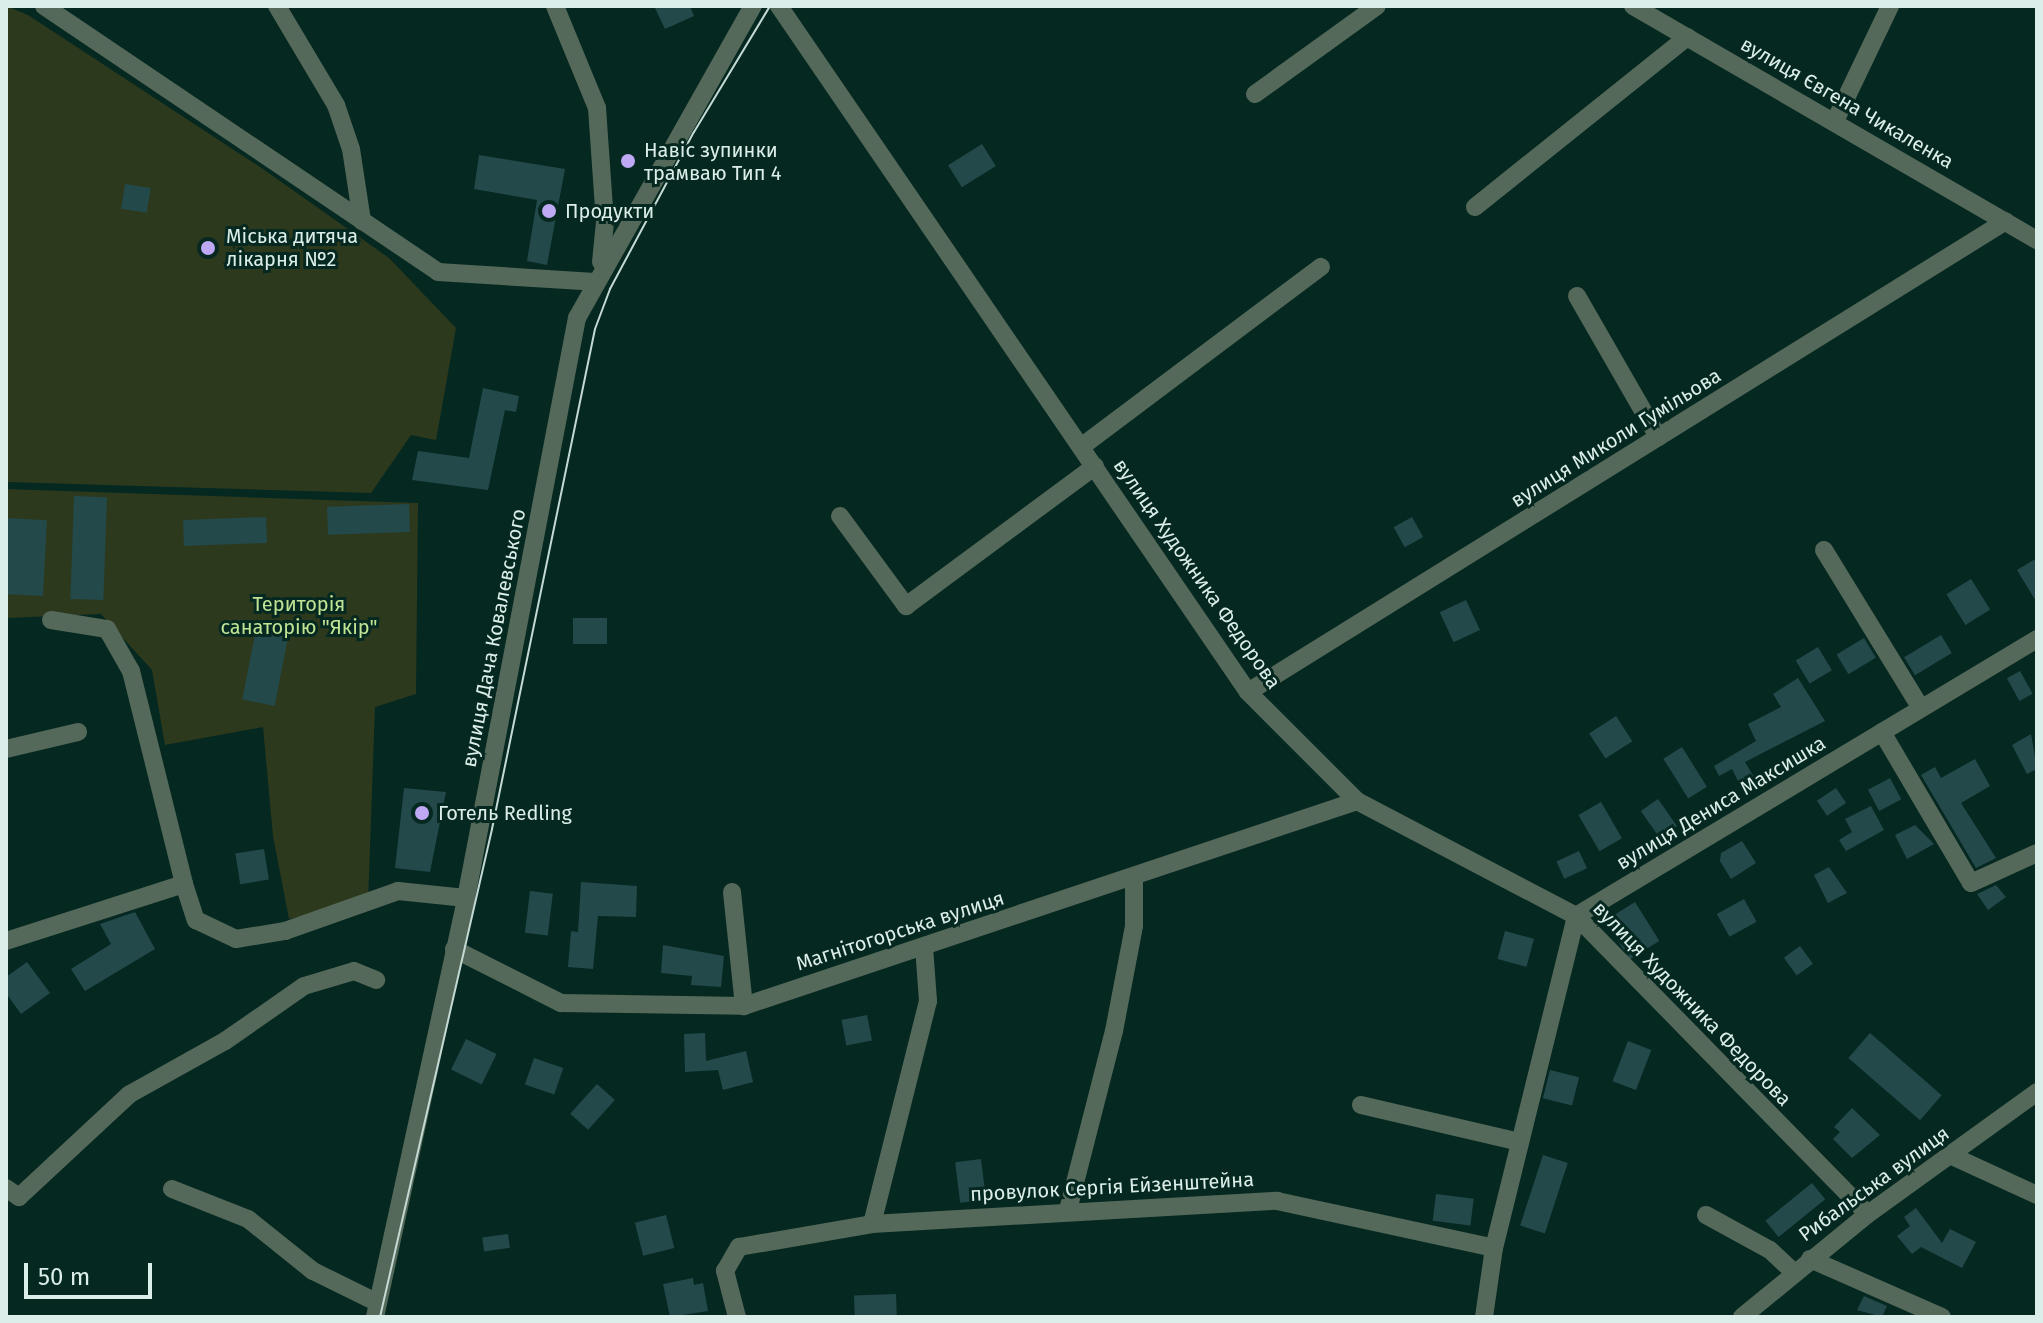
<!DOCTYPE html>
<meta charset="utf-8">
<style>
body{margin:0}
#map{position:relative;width:2043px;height:1323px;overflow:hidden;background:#052821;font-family:"Fira Sans",sans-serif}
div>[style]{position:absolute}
.green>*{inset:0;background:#2d391d}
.building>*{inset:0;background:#24494b;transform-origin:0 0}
.minor>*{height:18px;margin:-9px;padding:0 9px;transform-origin:9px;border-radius:9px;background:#546959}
.tram>*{height:2px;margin:-1px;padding:0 1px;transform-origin:1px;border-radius:1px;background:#c5d9d4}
.dots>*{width:22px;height:22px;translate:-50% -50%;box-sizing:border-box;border:4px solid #052821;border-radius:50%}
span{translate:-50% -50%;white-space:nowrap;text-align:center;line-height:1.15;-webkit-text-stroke:6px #052821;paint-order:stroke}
.street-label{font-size:20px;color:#dceee9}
.poi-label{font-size:20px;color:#dceee9}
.left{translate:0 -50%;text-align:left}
.park-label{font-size:20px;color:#c1e394}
.frame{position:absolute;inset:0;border:8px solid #dceee9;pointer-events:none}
.scale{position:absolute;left:24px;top:1263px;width:128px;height:36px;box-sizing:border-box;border:4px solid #dceee9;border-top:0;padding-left:10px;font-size:24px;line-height:28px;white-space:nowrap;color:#dceee9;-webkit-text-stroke:6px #052821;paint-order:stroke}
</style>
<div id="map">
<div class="green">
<i style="clip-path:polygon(6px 6px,28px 15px,263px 169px,389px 258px,456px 328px,436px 440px,411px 435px,371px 493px,6px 482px)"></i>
<i style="clip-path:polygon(6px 489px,418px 503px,416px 694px,375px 707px,368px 903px,289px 919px,273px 836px,263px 727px,165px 745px,152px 670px,101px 614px,6px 618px)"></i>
</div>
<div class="building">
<i style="clip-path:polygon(654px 6px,690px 6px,694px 16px,665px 29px)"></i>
<i style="left:982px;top:144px;width:26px;height:40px;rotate:58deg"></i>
<i style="clip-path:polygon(479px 155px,565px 169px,547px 265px,527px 261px,537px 200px,474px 189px)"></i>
<i style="left:125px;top:184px;width:26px;height:25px;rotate:9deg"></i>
<i style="clip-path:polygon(483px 388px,519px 396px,516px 412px,505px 410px,488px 490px,412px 480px,418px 451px,469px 458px)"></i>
<i style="left:74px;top:496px;width:33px;height:103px;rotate:2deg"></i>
<i style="left:409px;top:504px;width:28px;height:82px;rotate:88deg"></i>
<i style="left:266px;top:517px;width:26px;height:83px;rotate:88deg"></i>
<i style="left:1412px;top:517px;width:23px;height:21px;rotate:61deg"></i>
<i style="left:6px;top:518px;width:41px;height:76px;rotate:3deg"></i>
<i style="clip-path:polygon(2037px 558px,2037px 603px,2017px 570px)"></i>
<i style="left:1971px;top:579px;width:36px;height:29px;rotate:58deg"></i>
<i style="left:1466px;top:600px;width:33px;height:29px;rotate:65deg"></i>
<i style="left:607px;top:618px;width:26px;height:34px;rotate:90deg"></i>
<i style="left:257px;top:624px;width:33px;height:77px;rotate:11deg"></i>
<i style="left:1941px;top:635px;width:21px;height:43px;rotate:59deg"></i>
<i style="left:1864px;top:638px;width:23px;height:32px;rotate:59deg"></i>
<i style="left:1818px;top:647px;width:27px;height:26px;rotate:59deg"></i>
<i style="left:2020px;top:671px;width:26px;height:15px;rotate:61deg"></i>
<i style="clip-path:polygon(1798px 678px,1825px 721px,1745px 762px,1754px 777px,1740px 785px,1732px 769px,1719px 776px,1714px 766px,1756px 741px,1748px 724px,1781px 707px,1773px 694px)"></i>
<i style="left:1616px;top:716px;width:30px;height:32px;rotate:57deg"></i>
<i style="clip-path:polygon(2031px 734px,2037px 769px,2027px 774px,2012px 745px)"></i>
<i style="left:1682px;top:747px;width:47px;height:22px;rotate:58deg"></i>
<i style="clip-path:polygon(1975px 759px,1990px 786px,1961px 803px,1996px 858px,1976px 868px,1921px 775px,1935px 767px,1941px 778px)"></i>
<i style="left:1890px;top:778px;width:24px;height:25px;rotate:62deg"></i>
<i style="clip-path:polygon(404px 788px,446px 792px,430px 872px,395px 868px)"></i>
<i style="left:1836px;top:788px;width:18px;height:23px;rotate:56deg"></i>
<i style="left:1658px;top:799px;width:33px;height:21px;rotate:55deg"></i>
<i style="left:1601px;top:802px;width:42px;height:26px;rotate:60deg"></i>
<i style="clip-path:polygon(1871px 806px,1884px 830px,1846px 851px,1839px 840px,1852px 832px,1845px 819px)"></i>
<i style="clip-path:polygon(1915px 825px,1934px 844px,1907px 859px,1895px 835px)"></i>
<i style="clip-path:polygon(1742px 841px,1756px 863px,1731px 879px,1720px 861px,1721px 853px)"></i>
<i style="left:264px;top:849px;width:31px;height:29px;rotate:81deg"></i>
<i style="left:1579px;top:851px;width:19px;height:25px;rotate:65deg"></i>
<i style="clip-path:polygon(1829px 867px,1847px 893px,1828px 903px,1814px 875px)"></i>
<i style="clip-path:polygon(581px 882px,637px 886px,636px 917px,598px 916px,593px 969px,568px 967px,571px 931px,578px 932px)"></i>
<i style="clip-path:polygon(1996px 885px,2006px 897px,1988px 910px,1977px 894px)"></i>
<i style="left:530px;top:891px;width:23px;height:42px;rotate:7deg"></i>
<i style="left:1744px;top:899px;width:26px;height:31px;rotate:61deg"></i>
<i style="left:1635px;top:902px;width:46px;height:35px;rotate:58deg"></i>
<i style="clip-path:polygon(135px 912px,155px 949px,85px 991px,71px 969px,111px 944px,100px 924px)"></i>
<i style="left:1505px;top:931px;width:30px;height:29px;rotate:15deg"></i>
<i style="clip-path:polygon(663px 945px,724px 956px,721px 987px,691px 985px,692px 976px,661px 973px)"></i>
<i style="left:1800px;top:946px;width:22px;height:20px;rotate:54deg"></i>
<i style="clip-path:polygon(27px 962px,50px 993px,21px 1014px,6px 993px,6px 977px)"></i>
<i style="left:867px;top:1015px;width:26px;height:26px;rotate:79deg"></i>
<i style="clip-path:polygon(705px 1033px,706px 1061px,746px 1051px,753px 1082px,723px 1090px,718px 1070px,685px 1072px,684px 1034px)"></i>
<i style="left:1870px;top:1033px;width:95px;height:33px;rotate:41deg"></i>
<i style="left:466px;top:1039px;width:34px;height:34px;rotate:26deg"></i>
<i style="left:1628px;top:1041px;width:25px;height:43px;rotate:21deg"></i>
<i style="left:534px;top:1058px;width:31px;height:28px;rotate:19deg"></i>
<i style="left:1550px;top:1070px;width:30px;height:29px;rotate:14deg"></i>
<i style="left:597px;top:1084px;width:24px;height:40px;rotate:42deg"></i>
<i style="clip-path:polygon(1852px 1108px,1880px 1135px,1852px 1158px,1833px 1139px,1840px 1132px,1834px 1127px)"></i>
<i style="left:1543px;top:1155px;width:26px;height:74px;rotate:18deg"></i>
<i style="left:981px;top:1159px;width:41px;height:26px;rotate:83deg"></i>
<i style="left:1812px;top:1183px;width:21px;height:60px;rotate:51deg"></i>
<i style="left:1436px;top:1194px;width:38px;height:27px;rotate:7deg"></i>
<i style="clip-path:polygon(1916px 1208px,1942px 1243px,1950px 1229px,1976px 1242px,1962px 1268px,1921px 1247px,1912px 1254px,1897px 1236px,1910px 1226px,1904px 1217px)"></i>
<i style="left:666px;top:1215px;width:34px;height:32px;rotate:76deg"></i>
<i style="left:508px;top:1234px;width:14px;height:26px;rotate:82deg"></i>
<i style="clip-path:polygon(693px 1278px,694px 1285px,703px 1283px,708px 1311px,670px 1317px,663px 1284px)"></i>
<i style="left:896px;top:1294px;width:23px;height:42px;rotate:88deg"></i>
<i style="clip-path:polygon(1864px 1296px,1887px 1306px,1882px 1317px,1857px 1310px)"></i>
</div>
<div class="minor">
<i style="left:44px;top:6px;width:475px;rotate:34deg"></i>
<i style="left:438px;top:272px;width:157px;rotate:3.6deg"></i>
<i style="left:277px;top:6px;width:115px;rotate:59.2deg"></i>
<i style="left:336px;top:105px;width:46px;rotate:71.2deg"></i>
<i style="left:351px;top:149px;width:73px;rotate:81.3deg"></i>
<i style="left:555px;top:6px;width:110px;rotate:67.6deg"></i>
<i style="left:597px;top:108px;width:114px;rotate:86deg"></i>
<i style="left:605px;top:222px;width:40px;rotate:95.7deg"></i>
<i style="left:779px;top:6px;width:831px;rotate:55.64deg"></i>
<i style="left:1248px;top:692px;width:154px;rotate:45deg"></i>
<i style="left:1357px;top:801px;width:247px;rotate:27.7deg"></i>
<i style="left:1576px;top:916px;width:417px;rotate:45.6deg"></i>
<i style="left:1633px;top:6px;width:467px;rotate:30.1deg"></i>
<i style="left:1255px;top:94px;width:150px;rotate:-35.8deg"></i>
<i style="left:1835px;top:121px;width:127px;rotate:-64.4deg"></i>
<i style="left:1475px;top:207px;width:272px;rotate:-38.7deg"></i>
<i style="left:1577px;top:296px;width:163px;rotate:60.1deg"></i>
<i style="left:1081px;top:447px;width:300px;rotate:-36.9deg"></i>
<i style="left:840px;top:516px;width:112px;rotate:53.7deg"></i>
<i style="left:906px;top:606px;width:235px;rotate:-36.5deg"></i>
<i style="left:1824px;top:550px;width:185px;rotate:58.5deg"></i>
<i style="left:51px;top:620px;width:57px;rotate:9.1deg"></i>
<i style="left:107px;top:629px;width:48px;rotate:60.3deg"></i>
<i style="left:131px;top:671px;width:219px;rotate:76deg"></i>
<i style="left:1248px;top:692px;width:892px;rotate:-31.86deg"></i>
<i style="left:1882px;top:732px;width:175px;rotate:59.5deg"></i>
<i style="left:1971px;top:883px;width:72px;rotate:-24.4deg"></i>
<i style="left:6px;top:749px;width:74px;rotate:-13.3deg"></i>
<i style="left:732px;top:892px;width:115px;rotate:84deg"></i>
<i style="left:6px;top:941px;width:187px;rotate:-17.8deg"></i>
<i style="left:184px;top:884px;width:38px;rotate:72deg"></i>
<i style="left:196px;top:920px;width:44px;rotate:25.4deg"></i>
<i style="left:236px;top:939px;width:50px;rotate:-9.3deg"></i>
<i style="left:285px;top:931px;width:120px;rotate:-19.5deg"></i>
<i style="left:398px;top:891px;width:68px;rotate:5.9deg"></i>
<i style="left:454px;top:949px;width:120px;rotate:26.8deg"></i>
<i style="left:561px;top:1003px;width:183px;rotate:0.9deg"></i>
<i style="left:744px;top:1006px;width:646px;rotate:-18.49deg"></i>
<i style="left:1361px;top:1105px;width:163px;rotate:13.1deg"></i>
<i style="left:1950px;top:1155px;width:96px;rotate:24.7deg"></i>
<i style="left:6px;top:1188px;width:16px;rotate:35deg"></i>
<i style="left:19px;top:1197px;width:151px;rotate:-42.9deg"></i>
<i style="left:130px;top:1094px;width:109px;rotate:-29.2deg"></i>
<i style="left:225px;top:1041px;width:96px;rotate:-34.8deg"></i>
<i style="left:304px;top:986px;width:52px;rotate:-16.7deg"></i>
<i style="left:354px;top:971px;width:24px;rotate:22deg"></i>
<i style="left:172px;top:1189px;width:82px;rotate:21.5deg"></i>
<i style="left:248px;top:1219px;width:83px;rotate:38.7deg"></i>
<i style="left:313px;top:1271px;width:72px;rotate:26.2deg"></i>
<i style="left:1068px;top:1210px;width:185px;rotate:-75.6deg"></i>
<i style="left:1114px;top:1031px;width:107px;rotate:-79.2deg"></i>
<i style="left:1134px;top:926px;width:50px;rotate:-90deg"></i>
<i style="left:1706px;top:1215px;width:73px;rotate:28.7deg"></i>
<i style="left:1770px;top:1250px;width:33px;rotate:43deg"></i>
<i style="left:872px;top:1224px;width:230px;rotate:-75.9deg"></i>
<i style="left:928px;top:1001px;width:55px;rotate:-94.2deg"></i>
<i style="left:1810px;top:1259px;width:144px;rotate:23.7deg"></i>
<i style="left:375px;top:1317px;width:429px;rotate:-77.7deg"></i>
<i style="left:466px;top:898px;width:591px;rotate:-79.17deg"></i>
<i style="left:577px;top:318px;width:358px;rotate:-60.6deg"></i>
<i style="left:737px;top:1317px;width:48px;rotate:-104.6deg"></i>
<i style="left:725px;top:1271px;width:28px;rotate:-60deg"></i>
<i style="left:739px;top:1247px;width:135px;rotate:-9.8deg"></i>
<i style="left:872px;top:1224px;width:406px;rotate:-3.3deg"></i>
<i style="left:1277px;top:1201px;width:222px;rotate:12.2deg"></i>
<i style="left:1484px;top:1317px;width:70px;rotate:-81.8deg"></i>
<i style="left:1494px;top:1248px;width:342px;rotate:-76.1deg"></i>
<i style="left:1576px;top:916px;width:538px;rotate:-31deg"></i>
<i style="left:1742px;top:1317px;width:163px;rotate:-39.3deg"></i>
<i style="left:1868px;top:1214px;width:208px;rotate:-35.8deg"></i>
</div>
<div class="tram">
<i style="left:380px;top:1317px;width:501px;rotate:-77.07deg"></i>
<i style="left:492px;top:829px;width:510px;rotate:-78.36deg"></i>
<i style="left:595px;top:329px;width:43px;rotate:-69.4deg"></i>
<i style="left:610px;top:289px;width:178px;rotate:-61.9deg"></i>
<i style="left:694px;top:132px;width:147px;rotate:-58.9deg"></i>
</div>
<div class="dots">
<i style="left:628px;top:161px;background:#bfa8f4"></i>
<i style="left:549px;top:211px;background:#bfa8f4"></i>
<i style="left:208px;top:248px;background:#bfa8f4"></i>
<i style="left:422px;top:813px;background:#bfa8f4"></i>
</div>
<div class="street-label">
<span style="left:1847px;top:103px;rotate:30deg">вулиця Євгена Чикаленка</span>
<span style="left:1616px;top:438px;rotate:-32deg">вулиця Миколи Гумільова</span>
<span style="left:1197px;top:574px;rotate:55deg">вулиця Художника Федорова</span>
<span style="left:494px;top:638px;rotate:-79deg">вулиця Дача Ковалевського</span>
<span style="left:1721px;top:803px;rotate:-31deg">вулиця Дениса Максишка</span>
<span style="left:900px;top:931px;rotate:-18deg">Магнітогорська вулиця</span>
<span style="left:1692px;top:1004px;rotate:46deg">вулиця Художника Федорова</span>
<span style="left:1874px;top:1184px;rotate:-36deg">Рибальська вулиця</span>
<span style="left:1112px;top:1187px;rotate:-3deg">провулок Сергія Ейзенштейна</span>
</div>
<div class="poi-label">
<span class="left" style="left:644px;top:162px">Навіс зупинки<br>трамваю Тип 4</span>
<span class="left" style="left:565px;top:211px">Продукти</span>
<span class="left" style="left:226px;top:248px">Міська дитяча<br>лікарня №2</span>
<span class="left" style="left:438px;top:813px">Готель Redling</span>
</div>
<div class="park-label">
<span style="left:299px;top:616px">Територія<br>санаторію "Якір"</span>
</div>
<div class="frame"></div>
<div class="scale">50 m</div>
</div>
